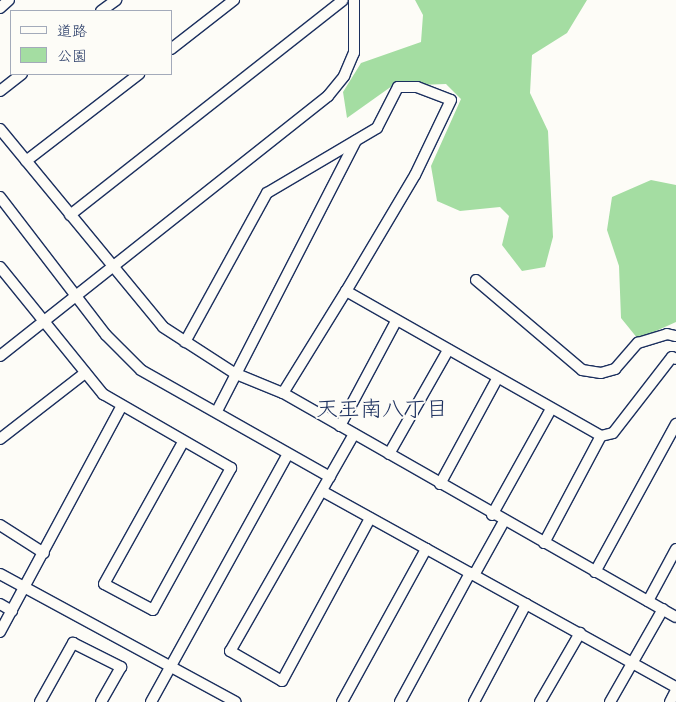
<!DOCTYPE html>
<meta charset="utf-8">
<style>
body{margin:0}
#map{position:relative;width:676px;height:702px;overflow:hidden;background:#fdfcf7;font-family:Caveat,"Klee One",sans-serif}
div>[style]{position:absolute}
.green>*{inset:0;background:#a4dda2}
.roads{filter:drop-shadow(1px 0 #1b2f5e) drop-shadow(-1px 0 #1b2f5e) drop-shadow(0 1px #1b2f5e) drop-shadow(0 -1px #1b2f5e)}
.street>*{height:10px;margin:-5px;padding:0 5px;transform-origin:5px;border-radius:5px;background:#fdfcf7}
span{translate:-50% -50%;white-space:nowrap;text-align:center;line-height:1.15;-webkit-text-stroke:4px #fdfcf7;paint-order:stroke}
.neighbourhood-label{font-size:22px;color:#1b2f5e}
.legend{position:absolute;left:10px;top:10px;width:162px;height:65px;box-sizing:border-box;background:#fdfcf7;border:1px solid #a3aaba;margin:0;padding:6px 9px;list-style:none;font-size:15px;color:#1b2f5e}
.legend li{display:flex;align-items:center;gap:10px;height:25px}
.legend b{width:25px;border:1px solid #a3aaba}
</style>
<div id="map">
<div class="green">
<i style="clip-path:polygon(415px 0,587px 0,567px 33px,532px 55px,530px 93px,548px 131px,553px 237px,545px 267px,522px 271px,502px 245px,509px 216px,500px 207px,460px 211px,437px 201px,431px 166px,461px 99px,446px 84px,392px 86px,347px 118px,343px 92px,361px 63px,421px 42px,423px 15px)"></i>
<i style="clip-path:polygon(651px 180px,676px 185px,676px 322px,638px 339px,621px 318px,619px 266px,607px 230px,612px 197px)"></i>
</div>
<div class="roads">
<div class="street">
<i style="left:0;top:8px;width:12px;rotate:-42deg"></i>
<i style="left:101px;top:11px;width:19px;rotate:-36deg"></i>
<i style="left:171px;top:49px;width:80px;rotate:-37.9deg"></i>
<i style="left:0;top:91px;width:28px;rotate:-38deg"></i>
<i style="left:0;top:129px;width:256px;rotate:50.5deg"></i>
<i style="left:163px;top:327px;width:85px;rotate:32.9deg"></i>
<i style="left:234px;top:373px;width:53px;rotate:22.2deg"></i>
<i style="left:283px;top:393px;width:452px;rotate:29.7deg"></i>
<i style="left:26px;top:161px;width:143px;rotate:-37.6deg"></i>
<i style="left:0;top:197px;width:174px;rotate:52.5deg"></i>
<i style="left:106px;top:335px;width:49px;rotate:45deg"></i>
<i style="left:141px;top:370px;width:217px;rotate:29.5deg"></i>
<i style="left:70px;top:215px;width:347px;rotate:-38.2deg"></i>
<i style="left:0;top:267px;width:164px;rotate:51deg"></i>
<i style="left:103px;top:394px;width:148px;rotate:30deg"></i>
<i style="left:231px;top:468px;width:162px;rotate:118.8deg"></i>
<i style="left:153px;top:610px;width:55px;rotate:-152deg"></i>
<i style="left:104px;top:584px;width:162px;rotate:-60.9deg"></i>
<i style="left:476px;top:280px;width:139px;rotate:40.3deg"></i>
<i style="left:582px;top:370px;width:19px;rotate:9deg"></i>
<i style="left:601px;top:373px;width:15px;rotate:-16deg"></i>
<i style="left:615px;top:369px;width:35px;rotate:-49deg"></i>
<i style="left:638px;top:343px;width:30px;rotate:-17deg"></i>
<i style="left:667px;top:334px;width:9px;rotate:13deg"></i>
<i style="left:185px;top:342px;width:170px;rotate:-61.2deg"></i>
<i style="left:267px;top:193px;width:128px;rotate:-30.6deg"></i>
<i style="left:377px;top:128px;width:46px;rotate:-62.9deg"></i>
<i style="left:398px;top:87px;width:19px"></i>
<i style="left:417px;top:87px;width:36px;rotate:21deg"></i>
<i style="left:451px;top:100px;width:83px;rotate:115.6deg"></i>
<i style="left:415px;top:175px;width:135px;rotate:120.7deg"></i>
<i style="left:346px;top:291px;width:293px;rotate:29.6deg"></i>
<i style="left:601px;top:436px;width:12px;rotate:-14deg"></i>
<i style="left:613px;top:433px;width:96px;rotate:-52.2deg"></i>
<i style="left:672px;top:357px;width:4px;rotate:27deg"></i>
<i style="left:0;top:356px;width:419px;rotate:-38.4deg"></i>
<i style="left:328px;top:96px;width:26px;rotate:-51deg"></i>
<i style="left:344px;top:76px;width:25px;rotate:-67deg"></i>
<i style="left:354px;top:53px;width:53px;rotate:-90deg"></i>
<i style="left:283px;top:393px;width:120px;rotate:-58.3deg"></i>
<i style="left:217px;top:411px;width:304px;rotate:-62.8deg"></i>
<i style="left:340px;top:426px;width:119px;rotate:-61.9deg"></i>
<i style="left:354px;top:434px;width:250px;rotate:119.7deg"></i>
<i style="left:230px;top:651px;width:60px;rotate:30deg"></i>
<i style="left:282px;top:681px;width:185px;rotate:-61.6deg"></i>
<i style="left:0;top:439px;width:108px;rotate:-37.8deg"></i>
<i style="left:389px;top:454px;width:120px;rotate:-60.4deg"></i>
<i style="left:440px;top:484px;width:119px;rotate:-61.5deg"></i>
<i style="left:322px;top:491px;width:405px;rotate:29deg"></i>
<i style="left:492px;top:515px;width:121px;rotate:-60.9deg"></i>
<i style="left:0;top:525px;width:52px;rotate:32.5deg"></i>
<i style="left:544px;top:543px;width:121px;rotate:-62deg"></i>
<i style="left:595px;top:572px;width:169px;rotate:-61.3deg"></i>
<i style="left:0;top:574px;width:268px;rotate:28.5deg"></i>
<i style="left:474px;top:575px;width:62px;rotate:-60.9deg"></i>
<i style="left:648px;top:601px;width:59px;rotate:-61.7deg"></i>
<i style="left:0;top:604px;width:14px;rotate:30deg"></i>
<i style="left:0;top:632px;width:255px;rotate:-61.7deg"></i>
<i style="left:40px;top:702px;width:68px;rotate:-60.8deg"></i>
<i style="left:73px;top:643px;width:54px;rotate:26.6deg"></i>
<i style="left:121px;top:667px;width:40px;rotate:119.7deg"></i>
<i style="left:151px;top:702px;width:283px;rotate:-61.1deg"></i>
<i style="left:342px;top:702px;width:175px;rotate:-61.2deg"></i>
<i style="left:400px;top:702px;width:147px;rotate:-61.5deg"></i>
<i style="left:474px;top:702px;width:111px;rotate:-62deg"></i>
<i style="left:540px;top:702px;width:80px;rotate:-59.9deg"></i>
<i style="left:610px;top:702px;width:107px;rotate:-60.3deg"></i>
<i style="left:670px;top:702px;width:13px;rotate:-63deg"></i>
</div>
</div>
<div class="neighbourhood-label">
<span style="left:382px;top:410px">天王南八丁目</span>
</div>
<ul class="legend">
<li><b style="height:6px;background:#fdfcf7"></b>道路</li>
<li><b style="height:14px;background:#a4dda2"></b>公園</li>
</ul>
</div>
